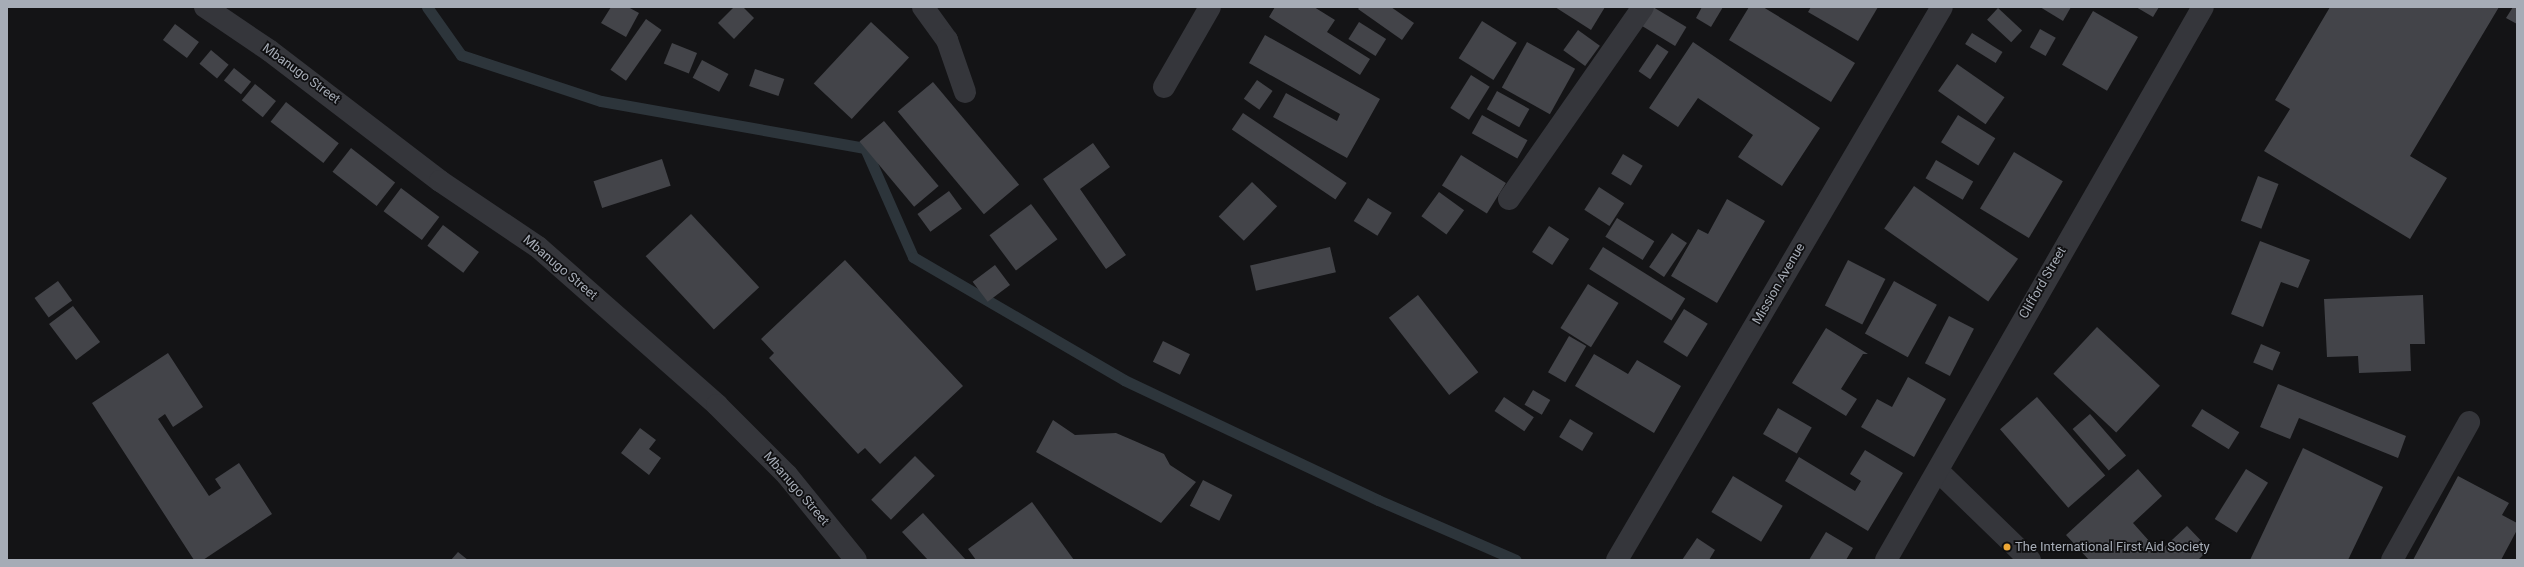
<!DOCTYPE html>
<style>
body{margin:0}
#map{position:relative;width:2524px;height:567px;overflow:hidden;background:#141416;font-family:Roboto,sans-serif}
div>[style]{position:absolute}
.stream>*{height:11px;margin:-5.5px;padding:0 5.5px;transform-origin:5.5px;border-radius:5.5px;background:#2d353b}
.building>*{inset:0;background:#434449;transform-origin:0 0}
.street>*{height:22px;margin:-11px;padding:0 11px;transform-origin:11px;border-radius:11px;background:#35363b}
.dots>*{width:11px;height:11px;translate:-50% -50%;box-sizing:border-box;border:2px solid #0f0f11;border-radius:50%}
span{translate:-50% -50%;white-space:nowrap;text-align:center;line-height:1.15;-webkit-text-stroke:3.5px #0f0f11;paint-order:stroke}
.street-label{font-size:13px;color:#a6acb6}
.poi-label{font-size:13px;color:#a6acb6}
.left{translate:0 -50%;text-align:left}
.frame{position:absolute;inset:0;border:8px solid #a6acb6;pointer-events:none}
</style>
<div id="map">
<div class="stream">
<i style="left:427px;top:7px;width:59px;rotate:54.7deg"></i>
<i style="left:461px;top:55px;width:147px;rotate:18.2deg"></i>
<i style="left:601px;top:101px;width:268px;rotate:10.1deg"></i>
<i style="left:865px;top:148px;width:119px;rotate:66.2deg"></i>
<i style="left:913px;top:257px;width:244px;rotate:30.2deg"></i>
<i style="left:1124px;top:380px;width:281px;rotate:25.3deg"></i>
<i style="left:1378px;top:500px;width:150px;rotate:23.5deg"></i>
</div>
<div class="building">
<i style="clip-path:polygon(611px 7px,628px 7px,639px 13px,626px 37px,601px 23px)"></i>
<i style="clip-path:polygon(734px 7px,743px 7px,754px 18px,734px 39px,718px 23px)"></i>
<i style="clip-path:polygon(1275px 7px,1314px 7px,1335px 20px,1327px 32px,1370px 59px,1360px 75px,1269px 17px)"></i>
<i style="clip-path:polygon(1360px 7px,1391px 7px,1414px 23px,1402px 40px,1358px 9px)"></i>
<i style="clip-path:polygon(1555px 7px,1605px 7px,1591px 30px)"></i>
<i style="left:1653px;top:7px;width:39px;height:22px;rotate:31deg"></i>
<i style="clip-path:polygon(1702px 7px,1723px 7px,1711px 27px,1696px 18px)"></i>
<i style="clip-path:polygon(1749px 7px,1763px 7px,1855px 63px,1831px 102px,1729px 40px)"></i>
<i style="clip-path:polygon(1811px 7px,1878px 7px,1858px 41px,1808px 12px)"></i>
<i style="clip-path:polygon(2040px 7px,2071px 7px,2063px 21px)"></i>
<i style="clip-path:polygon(2136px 7px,2159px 7px,2153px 17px)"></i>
<i style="clip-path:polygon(2330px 7px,2499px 7px,2410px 156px,2447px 178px,2410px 239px,2264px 151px,2290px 109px,2275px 100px)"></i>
<i style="clip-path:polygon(2513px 7px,2517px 7px,2517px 24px,2506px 18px)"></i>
<i style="left:1998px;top:8px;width:33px;height:16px;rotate:43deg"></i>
<i style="left:2093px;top:11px;width:52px;height:62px;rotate:30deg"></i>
<i style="left:646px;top:19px;width:19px;height:62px;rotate:35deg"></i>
<i style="left:1482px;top:21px;width:41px;height:44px;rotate:32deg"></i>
<i style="left:871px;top:22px;width:52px;height:84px;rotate:43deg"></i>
<i style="left:1359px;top:22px;width:32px;height:20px;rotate:32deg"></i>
<i style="left:175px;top:24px;width:30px;height:20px;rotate:37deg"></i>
<i style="left:2040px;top:29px;width:18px;height:21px;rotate:29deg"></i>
<i style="left:1578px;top:30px;width:27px;height:25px;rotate:36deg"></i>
<i style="left:1972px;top:33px;width:36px;height:13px;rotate:32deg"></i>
<i style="clip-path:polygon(1265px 35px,1380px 99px,1347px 158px,1273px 117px,1286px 93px,1337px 121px,1340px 114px,1249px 63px)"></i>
<i style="left:1527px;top:42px;width:55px;height:52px;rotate:29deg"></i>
<i style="clip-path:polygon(1693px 42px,1820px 128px,1782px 186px,1738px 157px,1753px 135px,1698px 98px,1678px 127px,1649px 108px)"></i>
<i style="left:672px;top:43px;width:27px;height:22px;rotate:22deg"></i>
<i style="left:1657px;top:44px;width:14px;height:33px;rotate:34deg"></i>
<i style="left:211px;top:50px;width:23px;height:18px;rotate:40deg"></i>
<i style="left:702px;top:60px;width:30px;height:20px;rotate:28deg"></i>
<i style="left:1957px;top:64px;width:58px;height:33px;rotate:35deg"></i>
<i style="left:234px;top:68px;width:22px;height:16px;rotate:39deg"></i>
<i style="left:755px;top:69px;width:31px;height:18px;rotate:19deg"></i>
<i style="left:1471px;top:75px;width:22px;height:39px;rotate:32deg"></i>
<i style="left:1257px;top:80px;width:19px;height:23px;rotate:35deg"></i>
<i style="left:933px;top:82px;width:134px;height:46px;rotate:50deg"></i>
<i style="left:255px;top:84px;width:27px;height:21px;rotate:39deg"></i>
<i style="left:1497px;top:91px;width:37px;height:21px;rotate:29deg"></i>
<i style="left:286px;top:102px;width:67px;height:25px;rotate:38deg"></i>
<i style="left:1243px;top:113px;width:125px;height:20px;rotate:34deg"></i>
<i style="left:1482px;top:115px;width:52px;height:21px;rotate:29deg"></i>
<i style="left:1958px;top:115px;width:44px;height:32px;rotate:32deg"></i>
<i style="left:884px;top:121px;width:85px;height:32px;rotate:50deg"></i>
<i style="clip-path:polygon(1093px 143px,1110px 167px,1080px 189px,1126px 255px,1106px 269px,1043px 179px)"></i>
<i style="left:351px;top:148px;width:56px;height:30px;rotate:38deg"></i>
<i style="left:2014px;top:152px;width:57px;height:66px;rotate:31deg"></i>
<i style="left:1623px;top:154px;width:23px;height:23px;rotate:31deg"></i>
<i style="left:1461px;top:155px;width:53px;height:36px;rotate:32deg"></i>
<i style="left:662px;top:159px;width:28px;height:72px;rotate:72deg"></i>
<i style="left:1936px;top:160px;width:43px;height:21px;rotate:30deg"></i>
<i style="left:2258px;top:176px;width:22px;height:48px;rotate:21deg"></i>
<i style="left:1252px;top:182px;width:35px;height:48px;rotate:44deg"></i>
<i style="left:1914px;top:186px;width:127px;height:52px;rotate:35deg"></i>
<i style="left:1599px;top:187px;width:30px;height:27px;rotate:33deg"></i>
<i style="left:401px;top:188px;width:48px;height:29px;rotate:37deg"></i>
<i style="left:949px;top:191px;width:22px;height:39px;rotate:54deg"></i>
<i style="left:1439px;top:192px;width:31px;height:30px;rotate:36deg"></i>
<i style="left:1368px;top:198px;width:28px;height:27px;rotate:32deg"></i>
<i style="clip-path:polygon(1727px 199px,1765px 221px,1717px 303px,1671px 276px,1698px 229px,1708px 234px)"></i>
<i style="left:1031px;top:204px;width:44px;height:52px;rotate:53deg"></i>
<i style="left:691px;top:214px;width:100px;height:62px;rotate:47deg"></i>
<i style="left:1617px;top:218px;width:44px;height:22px;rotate:32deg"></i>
<i style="left:443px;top:225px;width:45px;height:26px;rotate:37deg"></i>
<i style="left:1549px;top:226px;width:24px;height:31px;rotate:33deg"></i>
<i style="left:1672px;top:233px;width:18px;height:41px;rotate:34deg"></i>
<i style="clip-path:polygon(2260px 241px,2310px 260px,2298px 288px,2281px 282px,2263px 327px,2231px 314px)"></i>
<i style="left:1330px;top:247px;width:26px;height:82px;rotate:77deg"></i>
<i style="left:1603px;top:247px;width:97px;height:26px;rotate:32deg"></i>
<i style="clip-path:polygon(845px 260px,963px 386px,880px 464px,865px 448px,858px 454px,769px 358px,774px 353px,761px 339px)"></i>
<i style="left:1848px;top:260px;width:42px;height:51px;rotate:27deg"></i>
<i style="left:995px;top:265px;width:25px;height:28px;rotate:53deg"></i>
<i style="left:58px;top:281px;width:24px;height:29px;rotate:54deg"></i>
<i style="left:1894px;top:281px;width:49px;height:60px;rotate:29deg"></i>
<i style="left:1588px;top:284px;width:36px;height:52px;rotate:32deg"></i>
<i style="left:1418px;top:295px;width:98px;height:37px;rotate:52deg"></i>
<i style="clip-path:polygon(2423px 295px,2425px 344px,2410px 344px,2411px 371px,2359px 373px,2358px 356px,2327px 357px,2324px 299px)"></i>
<i style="left:73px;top:306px;width:45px;height:30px;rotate:53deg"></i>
<i style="left:1684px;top:309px;width:28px;height:39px;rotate:32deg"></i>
<i style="left:1949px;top:316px;width:28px;height:53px;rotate:27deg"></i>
<i style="left:2097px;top:327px;width:86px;height:64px;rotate:43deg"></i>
<i style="clip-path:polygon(1826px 328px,1868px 354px,1863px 354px,1841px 389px,1857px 399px,1846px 416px,1792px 383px)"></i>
<i style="left:1569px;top:336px;width:20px;height:42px;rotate:30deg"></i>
<i style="left:1163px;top:341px;width:30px;height:23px;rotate:26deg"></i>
<i style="left:2261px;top:344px;width:21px;height:20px;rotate:23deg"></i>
<i style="clip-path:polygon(168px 353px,203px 407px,173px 427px,165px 414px,158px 419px,209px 496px,221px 488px,215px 479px,239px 463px,272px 514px,203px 560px,194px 560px,92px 403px)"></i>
<i style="clip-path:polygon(1594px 354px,1628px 374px,1637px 360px,1681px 386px,1654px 433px,1575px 386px)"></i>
<i style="clip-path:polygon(1908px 377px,1946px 399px,1914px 457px,1861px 427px,1877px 399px,1892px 407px)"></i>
<i style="clip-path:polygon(2278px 384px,2406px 436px,2398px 458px,2299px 418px,2290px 439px,2260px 427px)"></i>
<i style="left:1533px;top:390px;width:20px;height:17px;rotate:30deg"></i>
<i style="left:1504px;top:397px;width:36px;height:17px;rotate:34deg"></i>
<i style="left:2037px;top:397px;width:104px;height:49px;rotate:49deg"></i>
<i style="left:1778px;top:408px;width:39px;height:30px;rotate:30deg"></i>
<i style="left:2202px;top:409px;width:44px;height:20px;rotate:32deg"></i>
<i style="left:2090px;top:414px;width:55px;height:23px;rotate:49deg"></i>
<i style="left:1570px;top:419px;width:27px;height:21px;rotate:31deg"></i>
<i style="clip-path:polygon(1053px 420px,1075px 435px,1116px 433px,1137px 442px,1164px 454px,1170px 465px,1196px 482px,1161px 523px,1036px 452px)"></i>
<i style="clip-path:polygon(640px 428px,656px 440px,649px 449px,661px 458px,649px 475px,621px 453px)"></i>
<i style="clip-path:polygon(2303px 448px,2383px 487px,2348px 560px,2250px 560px)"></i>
<i style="clip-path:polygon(1865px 450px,1903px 473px,1868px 531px,1785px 481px,1799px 457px,1855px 491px,1861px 481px,1850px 474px)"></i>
<i style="left:915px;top:456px;width:28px;height:62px;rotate:45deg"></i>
<i style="clip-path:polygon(2138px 469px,2162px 496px,2133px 523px,2159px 552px,2187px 526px,2209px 549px,2198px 560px,2089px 560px,2066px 535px)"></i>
<i style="left:2246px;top:469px;width:26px;height:59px;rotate:32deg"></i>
<i style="left:1733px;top:476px;width:58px;height:42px;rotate:31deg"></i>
<i style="clip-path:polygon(2458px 476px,2509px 503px,2502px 515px,2517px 523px,2517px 530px,2501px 560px,2413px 560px)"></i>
<i style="left:1203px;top:480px;width:33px;height:29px;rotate:27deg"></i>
<i style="clip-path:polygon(1032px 502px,1074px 560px,976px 560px,968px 549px)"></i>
<i style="clip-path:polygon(923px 513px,966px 560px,928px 560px,902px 532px)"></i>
<i style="clip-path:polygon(1826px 532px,1853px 548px,1846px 560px,1809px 560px)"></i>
<i style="clip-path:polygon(1697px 538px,1715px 550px,1709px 560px,1682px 560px)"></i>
<i style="clip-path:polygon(458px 552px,468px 560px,451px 560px)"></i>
</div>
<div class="street">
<i style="left:205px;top:7px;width:78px;rotate:34.1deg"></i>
<i style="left:270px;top:51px;width:214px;rotate:37.4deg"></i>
<i style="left:440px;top:181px;width:118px;rotate:34deg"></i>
<i style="left:538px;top:247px;width:239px;rotate:41.4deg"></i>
<i style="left:717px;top:405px;width:99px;rotate:45deg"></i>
<i style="left:787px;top:475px;width:109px;rotate:50.9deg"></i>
<i style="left:923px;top:7px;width:41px;rotate:54deg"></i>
<i style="left:947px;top:40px;width:55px;rotate:70.9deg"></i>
<i style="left:1164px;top:87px;width:92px;rotate:-60.1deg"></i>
<i style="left:1509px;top:199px;width:234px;rotate:-55.1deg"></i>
<i style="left:1938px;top:471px;width:128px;rotate:44.1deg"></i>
<i style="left:1617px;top:560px;width:641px;rotate:-59.56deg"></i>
<i style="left:1886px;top:560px;width:637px;rotate:-60.18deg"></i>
<i style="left:2392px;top:560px;width:158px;rotate:-60.8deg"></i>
</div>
<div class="dots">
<i style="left:2007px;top:547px;background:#eca635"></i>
</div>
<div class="street-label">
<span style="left:301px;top:74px;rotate:36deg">Mbanugo Street</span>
<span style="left:560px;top:268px;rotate:40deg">Mbanugo Street</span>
<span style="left:2043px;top:283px;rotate:-60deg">Clifford Street</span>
<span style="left:1779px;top:284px;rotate:-60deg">Mission Avenue</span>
<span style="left:796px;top:489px;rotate:49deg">Mbanugo Street</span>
</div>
<div class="poi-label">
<span class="left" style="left:2015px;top:547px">The International First Aid Society</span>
</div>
<div class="frame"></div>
</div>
